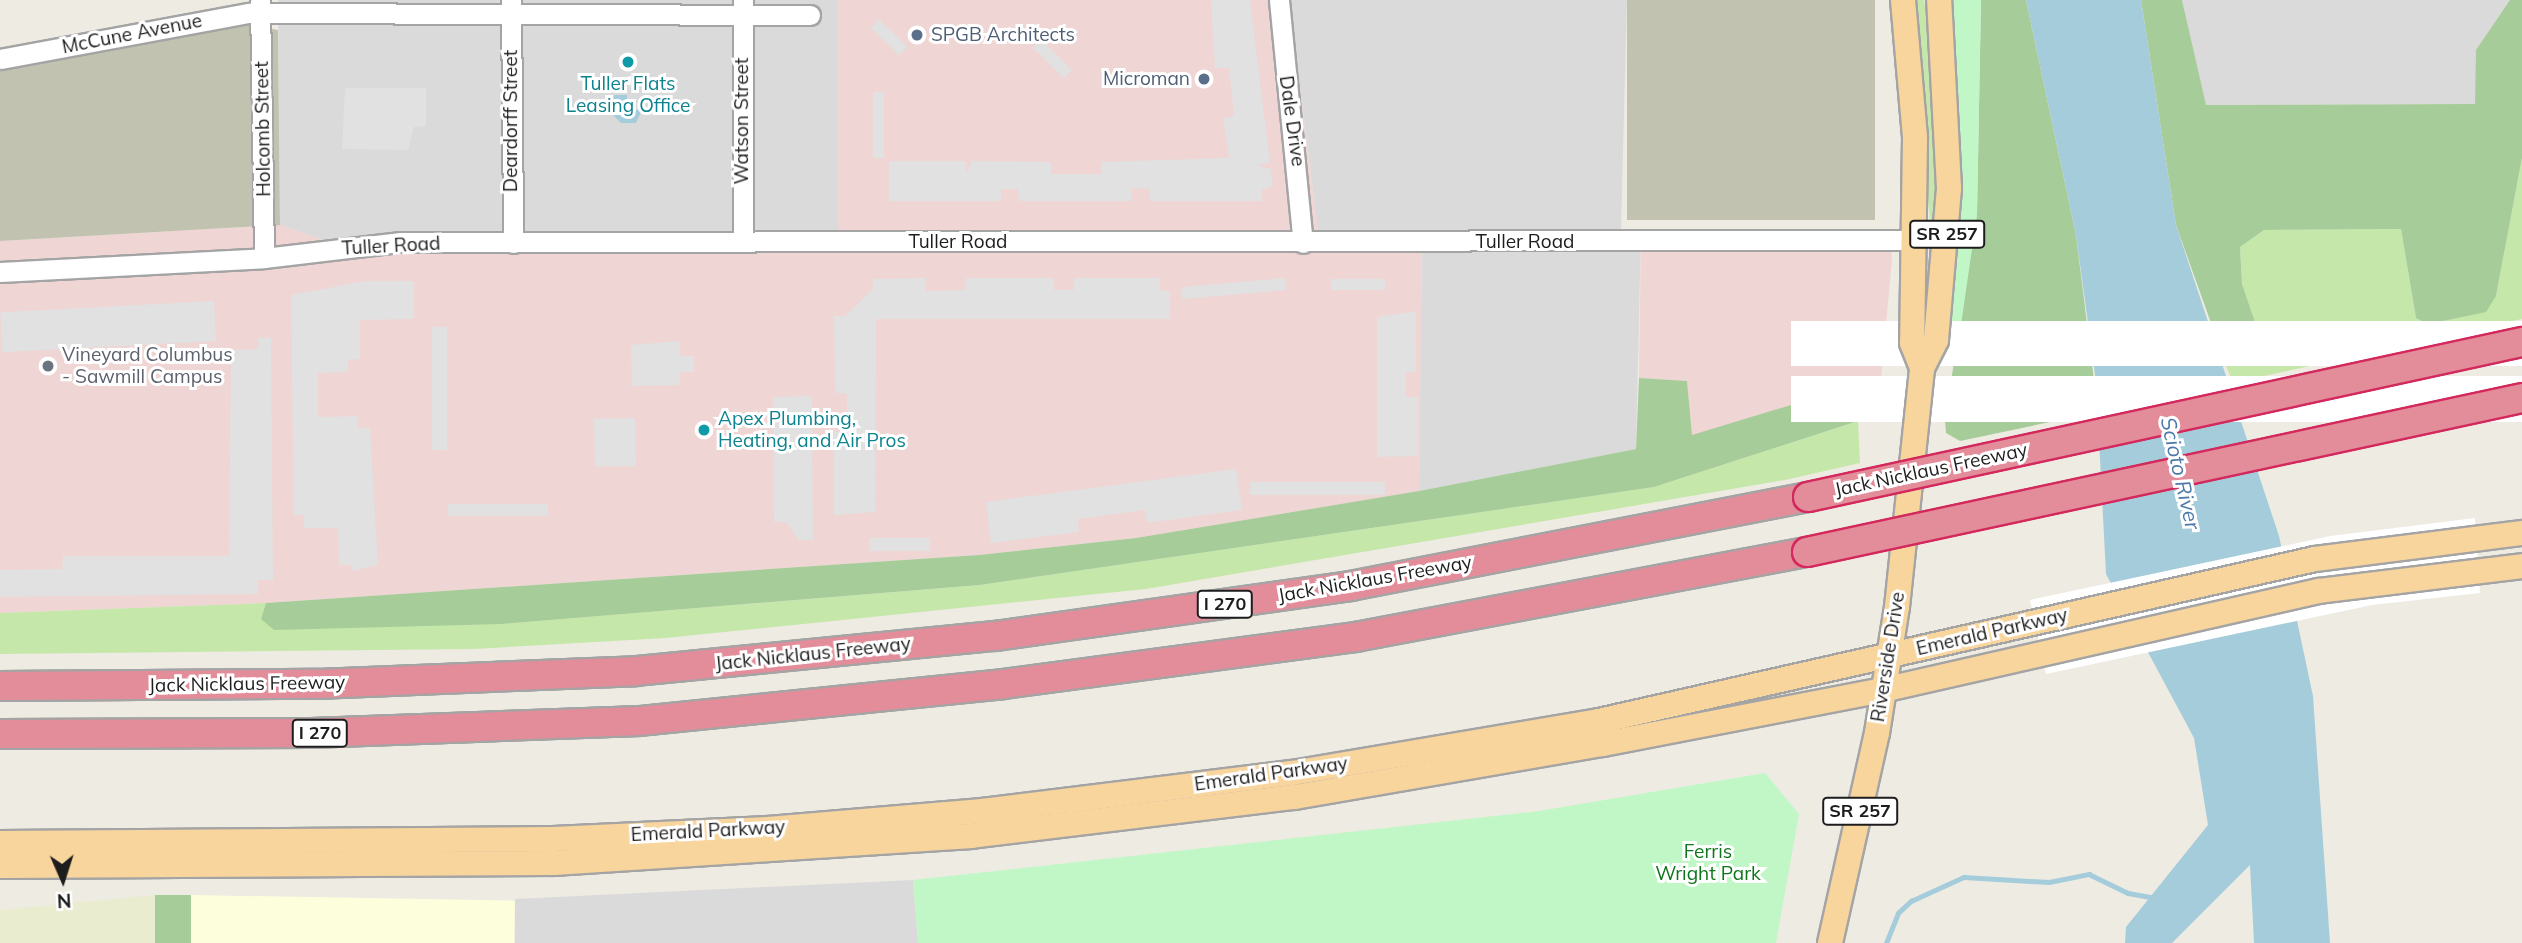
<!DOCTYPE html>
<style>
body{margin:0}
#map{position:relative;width:2522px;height:943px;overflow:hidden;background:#eeebe3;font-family:Mulish,sans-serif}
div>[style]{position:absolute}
.residential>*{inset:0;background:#dbdada}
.commercial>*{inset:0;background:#efd5d3}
.education>*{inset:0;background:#fdfedc;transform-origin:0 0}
.construction>*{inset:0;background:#c1c2af;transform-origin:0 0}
.farmland>*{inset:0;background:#e9eccf}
.grass>*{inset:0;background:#c6e7aa}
.forest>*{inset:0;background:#a6cc99;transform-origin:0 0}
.park>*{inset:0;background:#c1f7c7}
.parking>*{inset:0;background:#e1e1e1;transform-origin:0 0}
.water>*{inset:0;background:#a5ccda}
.pier>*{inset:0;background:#fff;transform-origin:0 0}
.stream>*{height:4.5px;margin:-2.25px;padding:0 2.25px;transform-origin:2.25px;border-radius:2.25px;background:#a5ccda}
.roads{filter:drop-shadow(2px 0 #a4a4a4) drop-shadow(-2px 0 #a4a4a4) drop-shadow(0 2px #a4a4a4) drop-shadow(0 -2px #a4a4a4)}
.minor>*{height:19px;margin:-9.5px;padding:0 9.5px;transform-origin:9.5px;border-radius:9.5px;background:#fff}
.major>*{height:24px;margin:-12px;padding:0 12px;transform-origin:12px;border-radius:12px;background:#f9d59e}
.highway>*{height:28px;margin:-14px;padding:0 14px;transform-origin:14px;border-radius:14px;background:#e38d9a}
.bridges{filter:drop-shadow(2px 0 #d3295d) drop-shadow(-2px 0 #d3295d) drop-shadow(0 2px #d3295d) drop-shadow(0 -2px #d3295d)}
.highway-bridge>*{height:28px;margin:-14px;padding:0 14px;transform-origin:14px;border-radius:14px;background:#e38d9a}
.dots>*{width:19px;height:19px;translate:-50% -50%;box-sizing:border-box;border:4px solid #fff;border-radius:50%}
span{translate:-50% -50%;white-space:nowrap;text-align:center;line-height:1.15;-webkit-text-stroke:6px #fff;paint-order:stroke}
.shield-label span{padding:2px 5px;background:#fff;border:2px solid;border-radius:5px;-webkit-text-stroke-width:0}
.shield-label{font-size:18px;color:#1d1d1d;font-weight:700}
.street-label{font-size:19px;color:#1d1d1d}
.service-label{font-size:19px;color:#4e5e75}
.left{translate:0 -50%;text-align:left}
.right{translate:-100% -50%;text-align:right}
.culture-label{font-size:19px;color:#0d838f}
.worship-label{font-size:19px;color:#5b616d}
.park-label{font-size:19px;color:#0f771b}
.water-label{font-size:21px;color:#4d78a9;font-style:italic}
.north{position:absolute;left:28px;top:845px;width:70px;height:70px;-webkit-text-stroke:5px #fff;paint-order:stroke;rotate:177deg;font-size:19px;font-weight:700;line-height:28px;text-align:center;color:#1d1d1d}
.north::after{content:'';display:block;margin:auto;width:24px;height:32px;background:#1d1d1d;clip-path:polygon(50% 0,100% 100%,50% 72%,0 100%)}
</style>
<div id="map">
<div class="residential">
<i style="clip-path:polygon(278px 0,838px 0,839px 239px,323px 240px,280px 225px)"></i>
<i style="clip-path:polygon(1289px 0,1627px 0,1621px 231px,1641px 232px,1636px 449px,1419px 491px,1422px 233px,1318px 232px)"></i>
<i style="clip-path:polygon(2182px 0,2510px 0,2477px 50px,2475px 104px,2205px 105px)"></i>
<i style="clip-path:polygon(913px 880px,918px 943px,515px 943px,515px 899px)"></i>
</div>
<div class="commercial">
<i style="clip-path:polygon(838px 0,1289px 0,1318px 231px,1422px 232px,1419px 491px,1136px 538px,979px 555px,266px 603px,0 613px,0 241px,280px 225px,323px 240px,838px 239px)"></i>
<i style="clip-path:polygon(1888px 229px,1892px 259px,1881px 379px,1692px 436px,1687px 381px,1639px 378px,1641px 232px)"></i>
</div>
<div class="education">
<i style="left:191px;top:895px;width:324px;height:48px;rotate:1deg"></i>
</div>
<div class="construction">
<i style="left:1627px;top:0;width:248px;height:220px"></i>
<i style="clip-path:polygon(239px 23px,278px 30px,280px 225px,0 241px,0 68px)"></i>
</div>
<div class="farmland">
<i style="clip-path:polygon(155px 895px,156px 943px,0 943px,0 910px)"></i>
</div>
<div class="grass">
<i style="clip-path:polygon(1910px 0,1924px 0,1941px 128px,1930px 310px,1930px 221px)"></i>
<i style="clip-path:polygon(2522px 158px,2522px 319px,2233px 383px,2226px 366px,2291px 341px,2255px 322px,2242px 284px,2240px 247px,2264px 230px,2401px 229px,2416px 318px,2496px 296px)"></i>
<i style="clip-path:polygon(1858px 421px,1860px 463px,1785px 480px,1146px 589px,666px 638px,474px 649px,0 654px,0 613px,266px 603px,261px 619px,502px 624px,980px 585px,1654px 487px)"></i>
</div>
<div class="forest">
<i style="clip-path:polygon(1981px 0,2026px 0,2076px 235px,2098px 412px,1960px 441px,1946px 433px,1945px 420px,1977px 214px)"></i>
<i style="clip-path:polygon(2141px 0,2182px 0,2206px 105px,2475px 104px,2476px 50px,2510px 0,2522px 0,2522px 158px,2496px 296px,2486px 312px,2428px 324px,2416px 318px,2401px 229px,2264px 230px,2240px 247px,2242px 284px,2255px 322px,2291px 342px,2226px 365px,2176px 225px)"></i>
<i style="clip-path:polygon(1639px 378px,1687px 381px,1692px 435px,1860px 384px,1868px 407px,1858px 421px,1654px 487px,980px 585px,502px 624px,274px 630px,261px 619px,266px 603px,979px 555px,1136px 538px,1419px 491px,1636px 449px)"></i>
<i style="left:155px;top:895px;width:36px;height:48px"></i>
</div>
<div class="park">
<i style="clip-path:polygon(1948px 0,1981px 0,1977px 214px,1956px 360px,1942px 357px,1960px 175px)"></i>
<i style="clip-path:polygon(1765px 773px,1799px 814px,1776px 943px,918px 943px,913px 880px,1539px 811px)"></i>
</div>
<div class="parking">
<i style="clip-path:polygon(1211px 0,1250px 0,1270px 163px,1257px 165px,1271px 169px,1273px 185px,1262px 190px,1262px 201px,1150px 201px,1150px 189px,1132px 188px,1131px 201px,1019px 201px,1018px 189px,1001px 189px,1001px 201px,889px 201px,889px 161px,966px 161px,966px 173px,972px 161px,1051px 162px,1051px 174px,1102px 174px,1102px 162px,1229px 158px,1223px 118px,1234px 116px,1229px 68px,1215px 68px)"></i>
<i style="left:879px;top:19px;width:40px;height:12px;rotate:44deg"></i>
<i style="left:1041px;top:39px;width:44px;height:12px;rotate:45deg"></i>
<i style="clip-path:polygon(345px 88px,426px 88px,426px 126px,414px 127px,408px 150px,342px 149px)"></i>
<i style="left:873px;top:92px;width:11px;height:66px"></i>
<i style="clip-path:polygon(925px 278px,926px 291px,965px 290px,966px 278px,1054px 278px,1054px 290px,1074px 290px,1074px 278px,1160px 278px,1160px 290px,1170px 291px,1170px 319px,876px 319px,875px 512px,834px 515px,834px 432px,847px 431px,847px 394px,835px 393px,834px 316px,845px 316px,873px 289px,873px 279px)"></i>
<i style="left:1285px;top:278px;width:12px;height:104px;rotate:85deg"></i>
<i style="left:1385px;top:279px;width:11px;height:54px;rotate:90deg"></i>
<i style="clip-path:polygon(366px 281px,414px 281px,414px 319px,360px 320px,360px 359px,348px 360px,348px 372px,318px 373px,318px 417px,358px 416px,358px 428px,370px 428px,378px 565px,351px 571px,351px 565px,339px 565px,338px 528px,304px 528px,304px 515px,294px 515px,291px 295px)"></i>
<i style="left:214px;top:301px;width:40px;height:214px;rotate:87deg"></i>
<i style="clip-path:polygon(1416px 311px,1416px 372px,1406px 372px,1406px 397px,1418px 397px,1418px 456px,1377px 457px,1377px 317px)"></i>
<i style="left:432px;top:327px;width:15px;height:123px"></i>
<i style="clip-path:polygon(258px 338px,271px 338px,273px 580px,258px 580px,258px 594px,0 597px,0 570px,62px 569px,63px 556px,229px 556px,231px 350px,258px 349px)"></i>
<i style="clip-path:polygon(680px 341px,680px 356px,694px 356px,694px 372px,680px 372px,680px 385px,632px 386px,631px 345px)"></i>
<i style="clip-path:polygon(812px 396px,813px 540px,799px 540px,786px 522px,774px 522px,773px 397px)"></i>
<i style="left:635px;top:418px;width:48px;height:41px;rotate:89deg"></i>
<i style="clip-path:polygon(1236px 469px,1242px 510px,1147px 523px,1145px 510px,1078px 519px,1079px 532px,991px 543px,986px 502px)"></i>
<i style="left:1385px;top:482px;width:13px;height:135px;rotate:90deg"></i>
<i style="left:548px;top:504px;width:12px;height:100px;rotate:90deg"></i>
<i style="left:869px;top:538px;width:61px;height:13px"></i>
</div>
<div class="water">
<i style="clip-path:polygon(2026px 0,2141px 0,2176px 225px,2279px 536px,2313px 696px,2330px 943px,2254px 943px,2250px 865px,2172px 943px,2125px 943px,2126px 927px,2208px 825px,2194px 738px,2106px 574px,2096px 382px,2076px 235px)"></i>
<i style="clip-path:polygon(614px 95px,627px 95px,627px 110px,642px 110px,636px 123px,621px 123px,608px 110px)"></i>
</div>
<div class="pier">
<i style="left:2522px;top:321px;width:45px;height:731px;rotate:90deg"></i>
<i style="left:2522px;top:376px;width:46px;height:731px;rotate:90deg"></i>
<i style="clip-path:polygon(2475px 518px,2480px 593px,2372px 605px,2046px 674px,2030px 600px,2330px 536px)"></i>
</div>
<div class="stream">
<i style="left:1886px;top:943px;width:32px;rotate:-68deg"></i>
<i style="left:1898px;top:913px;width:18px;rotate:-43deg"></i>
<i style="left:1911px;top:901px;width:58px;rotate:-24.4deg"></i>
<i style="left:1964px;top:877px;width:85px;rotate:3.4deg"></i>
<i style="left:2049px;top:882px;width:41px;rotate:-11.3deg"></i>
<i style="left:2089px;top:874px;width:43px;rotate:26deg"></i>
<i style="left:2128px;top:893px;width:28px;rotate:10deg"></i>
</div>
<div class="roads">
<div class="minor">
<i style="left:511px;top:0;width:243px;rotate:89.5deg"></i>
<i style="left:1279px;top:0;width:244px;rotate:84.4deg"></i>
<i style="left:260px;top:1px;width:257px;rotate:89.1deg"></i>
<i style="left:0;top:59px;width:253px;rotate:-10.5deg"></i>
<i style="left:249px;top:13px;width:561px;rotate:0.2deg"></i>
<i style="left:743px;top:242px;width:242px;rotate:-90deg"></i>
<i style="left:0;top:272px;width:264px;rotate:-3deg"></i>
<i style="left:264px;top:258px;width:138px;rotate:-6.7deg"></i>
<i style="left:401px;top:242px;width:1516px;rotate:-0.08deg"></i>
</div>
<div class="major">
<i style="left:1903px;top:0;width:139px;rotate:85deg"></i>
<i style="left:1915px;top:138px;width:205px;rotate:90.8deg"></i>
<i style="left:1912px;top:343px;width:27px;rotate:68deg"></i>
<i style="left:0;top:843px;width:553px;rotate:-0.41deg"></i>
<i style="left:553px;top:839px;width:215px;rotate:-2.7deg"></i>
<i style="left:768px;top:829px;width:215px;rotate:-4.8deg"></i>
<i style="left:982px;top:811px;width:312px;rotate:-7deg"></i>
<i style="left:1292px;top:773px;width:311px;rotate:-9.6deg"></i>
<i style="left:1599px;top:721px;width:734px;rotate:-12.75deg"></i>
<i style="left:2315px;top:559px;width:209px;rotate:-7.2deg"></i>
<i style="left:0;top:866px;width:554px;rotate:-0.31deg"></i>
<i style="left:554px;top:863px;width:418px;rotate:-3.7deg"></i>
<i style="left:971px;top:836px;width:326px;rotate:-6.9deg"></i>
<i style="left:1295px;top:797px;width:313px;rotate:-9.8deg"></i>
<i style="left:1603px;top:744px;width:285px;rotate:-10.9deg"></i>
<i style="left:1883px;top:690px;width:447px;rotate:-12.8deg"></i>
<i style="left:2319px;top:591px;width:205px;rotate:-7deg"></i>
<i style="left:1830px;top:943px;width:215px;rotate:-77.4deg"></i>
<i style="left:1877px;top:733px;width:128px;rotate:-81deg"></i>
<i style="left:1897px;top:607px;width:240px;rotate:-84deg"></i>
<i style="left:1922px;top:368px;width:31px;rotate:-63deg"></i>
<i style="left:1936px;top:340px;width:153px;rotate:-85.1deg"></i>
<i style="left:1949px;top:188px;width:188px;rotate:-93deg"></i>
</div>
<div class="highway">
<i style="left:0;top:686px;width:317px;rotate:-0.4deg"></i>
<i style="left:317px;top:684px;width:319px;rotate:-2.3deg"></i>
<i style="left:636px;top:671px;width:362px;rotate:-5.6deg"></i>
<i style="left:996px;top:636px;width:358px;rotate:-8deg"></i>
<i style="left:1350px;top:586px;width:467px;rotate:-11deg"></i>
<i style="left:0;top:734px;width:311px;rotate:-0.2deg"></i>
<i style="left:311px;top:733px;width:329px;rotate:-2.1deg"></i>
<i style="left:640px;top:721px;width:365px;rotate:-5.8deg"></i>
<i style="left:1003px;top:684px;width:356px;rotate:-7.6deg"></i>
<i style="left:1356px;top:637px;width:459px;rotate:-10.7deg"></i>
</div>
</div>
<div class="bridges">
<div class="highway-bridge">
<i style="left:1808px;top:497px;width:731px;rotate:-12.25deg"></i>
<i style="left:1807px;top:552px;width:731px;rotate:-12.15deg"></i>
</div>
</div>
<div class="dots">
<i style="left:917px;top:35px;background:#5c6f8a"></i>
<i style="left:628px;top:62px;background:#0f9aa8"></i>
<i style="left:1204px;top:79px;background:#5c6f8a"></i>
<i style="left:48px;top:366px;background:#6b7280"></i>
<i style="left:704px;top:430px;background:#0f9aa8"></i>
</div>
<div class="shield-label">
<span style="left:1947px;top:234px">SR 257</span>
<span style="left:1225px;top:604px">I 270</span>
<span style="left:320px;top:733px">I 270</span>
<span style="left:1860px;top:811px">SR 257</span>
</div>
<div class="street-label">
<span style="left:132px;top:34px;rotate:-11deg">McCune Avenue</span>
<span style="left:511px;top:121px;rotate:-90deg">Deardorff Street</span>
<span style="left:742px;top:121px;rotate:-90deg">Watson Street</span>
<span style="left:1292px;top:121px;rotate:82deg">Dale Drive</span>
<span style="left:263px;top:129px;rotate:-91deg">Holcomb Street</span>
<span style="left:958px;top:242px">Tuller Road</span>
<span style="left:1525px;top:242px">Tuller Road</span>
<span style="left:391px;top:246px;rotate:-3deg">Tuller Road</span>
<span style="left:1931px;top:470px;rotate:-12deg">Jack Nicklaus Freeway</span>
<span style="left:1375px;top:579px;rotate:-10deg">Jack Nicklaus Freeway</span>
<span style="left:1992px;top:632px;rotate:-13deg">Emerald Parkway</span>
<span style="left:813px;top:654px;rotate:-6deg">Jack Nicklaus Freeway</span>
<span style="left:1888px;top:657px;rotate:-81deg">Riverside Drive</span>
<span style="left:247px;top:684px;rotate:-1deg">Jack Nicklaus Freeway</span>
<span style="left:1271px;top:774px;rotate:-8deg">Emerald Parkway</span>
<span style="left:708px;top:831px;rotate:-3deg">Emerald Parkway</span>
</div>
<div class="service-label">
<span class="left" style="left:931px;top:35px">SPGB Architects</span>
<span class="right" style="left:1190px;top:79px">Microman</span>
</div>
<div class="culture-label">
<span style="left:628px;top:95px">Tuller Flats<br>Leasing Office</span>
<span class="left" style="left:718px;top:430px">Apex Plumbing,<br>Heating, and Air Pros</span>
</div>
<div class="worship-label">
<span class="left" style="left:62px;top:366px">Vineyard Columbus<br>- Sawmill Campus</span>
</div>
<div class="park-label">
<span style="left:1708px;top:863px">Ferris<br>Wright Park</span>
</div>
<div class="water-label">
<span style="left:2181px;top:473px;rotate:77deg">Scioto River</span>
</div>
<div class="north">N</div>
</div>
